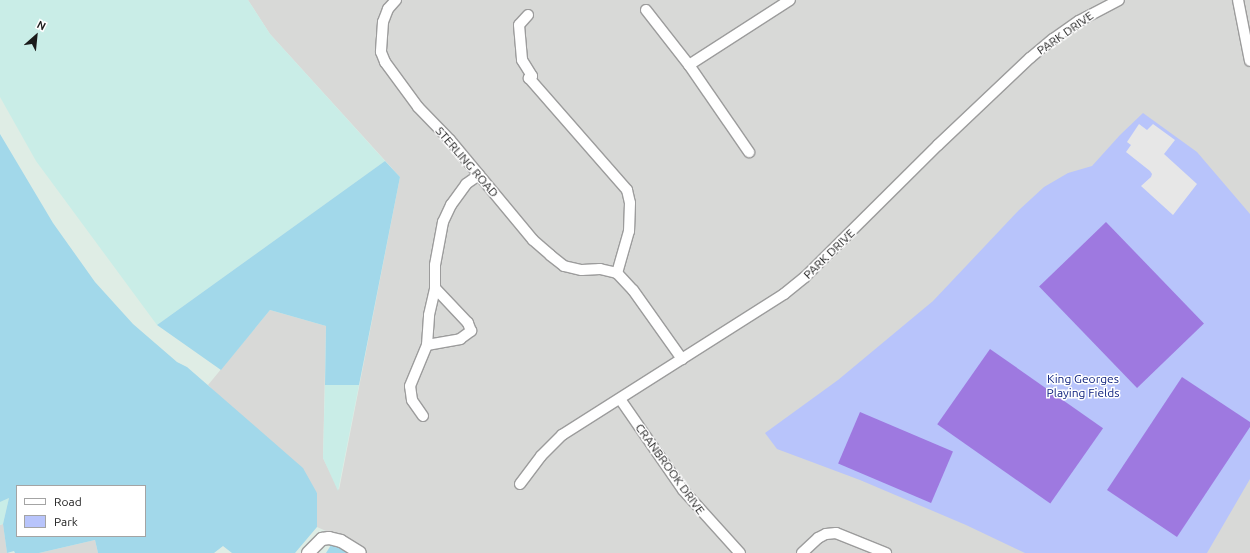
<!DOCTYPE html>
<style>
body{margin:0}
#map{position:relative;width:1250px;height:553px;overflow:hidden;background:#dfede5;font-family:Ubuntu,sans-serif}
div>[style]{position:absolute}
.residential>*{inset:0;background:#d8d9d7}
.farmland>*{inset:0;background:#c9ede7}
.grass>*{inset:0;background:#a2d8ea}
.park>*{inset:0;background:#b8c4fb}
.pitch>*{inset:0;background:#9e79e0;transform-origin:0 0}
.parking>*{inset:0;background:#e7e7e7}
.roads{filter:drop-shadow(1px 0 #9c9c9c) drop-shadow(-1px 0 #9c9c9c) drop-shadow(0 1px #9c9c9c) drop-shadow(0 -1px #9c9c9c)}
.minor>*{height:10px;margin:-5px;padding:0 5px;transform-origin:5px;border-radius:5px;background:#fff}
.tertiary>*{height:12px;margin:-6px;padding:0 6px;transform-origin:6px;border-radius:6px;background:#fff}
span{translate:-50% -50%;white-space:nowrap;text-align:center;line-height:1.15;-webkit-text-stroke:3px #fff;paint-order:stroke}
.street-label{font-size:12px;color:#1b1b1b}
.park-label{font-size:12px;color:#071b7a}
.legend{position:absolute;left:16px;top:485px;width:130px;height:52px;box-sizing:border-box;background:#fff;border:1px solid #a4a4a4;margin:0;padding:5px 7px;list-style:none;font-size:12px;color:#1b1b1b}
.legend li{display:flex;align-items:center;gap:8px;height:20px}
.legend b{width:20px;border:1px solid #a4a4a4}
.north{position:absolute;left:16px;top:16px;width:40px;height:40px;-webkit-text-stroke:3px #fff;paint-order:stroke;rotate:27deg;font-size:11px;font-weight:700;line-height:16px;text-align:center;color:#1b1b1b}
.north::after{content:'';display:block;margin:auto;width:14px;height:18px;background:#1b1b1b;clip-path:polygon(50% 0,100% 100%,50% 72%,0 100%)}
</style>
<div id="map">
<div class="residential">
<i style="clip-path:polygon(248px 0,1250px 0,1250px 553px,364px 553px,351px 542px,317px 527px,317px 493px,208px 385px,270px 310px,326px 326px,323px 458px,339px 490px,400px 177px,270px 34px)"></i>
<i style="clip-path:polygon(3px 524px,7px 553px,0 553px,0 525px)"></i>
<i style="clip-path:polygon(95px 540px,98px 553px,39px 553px)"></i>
</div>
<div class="farmland">
<i style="clip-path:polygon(0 0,248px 0,270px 34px,385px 161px,157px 325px,36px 161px,0 97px)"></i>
<i style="clip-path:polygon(325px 385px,359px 385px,338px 491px,323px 458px)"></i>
<i style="clip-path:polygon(9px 498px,3px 524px,0 525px,0 502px)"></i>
</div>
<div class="grass">
<i style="clip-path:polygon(evenodd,0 134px,53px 223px,95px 282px,133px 324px,177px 362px,187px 367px,303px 468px,317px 493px,317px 527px,295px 553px,232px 553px,223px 546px,214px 553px,98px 553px,95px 540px,39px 553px,15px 553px,14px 551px,7px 553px,3px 524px,9px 498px,0 502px,0 134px,17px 486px,145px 486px,145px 536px,17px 536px,17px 486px)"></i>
<i style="clip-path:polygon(385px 161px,400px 177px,359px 385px,325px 385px,326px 326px,270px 310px,221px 370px,157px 325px)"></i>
<i style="clip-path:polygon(331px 545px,340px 548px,348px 553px,326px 553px)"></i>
</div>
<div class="park">
<i style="clip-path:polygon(1143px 113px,1197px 152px,1250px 214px,1250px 479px,1207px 553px,1025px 553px,966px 525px,860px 480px,777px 449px,765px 433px,838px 380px,933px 301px,1019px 210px,1044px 187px,1068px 173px,1092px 166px,1120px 135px)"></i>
</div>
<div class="pitch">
<i style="left:1106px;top:222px;width:141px;height:93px;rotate:46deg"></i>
<i style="left:990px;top:349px;width:138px;height:92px;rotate:35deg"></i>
<i style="clip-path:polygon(1182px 377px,1250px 422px,1250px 427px,1177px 537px,1107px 490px)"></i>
<i style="left:860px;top:412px;width:101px;height:56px;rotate:23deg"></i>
</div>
<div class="parking">
<i style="clip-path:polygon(1139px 124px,1147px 130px,1153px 124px,1175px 140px,1164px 154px,1197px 184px,1173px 215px,1141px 186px,1151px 177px,1152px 174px,1150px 171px,1126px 152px,1131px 145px,1127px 142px)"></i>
</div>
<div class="roads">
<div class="minor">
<i style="left:396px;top:0;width:12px;rotate:132deg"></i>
<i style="left:388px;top:9px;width:14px;rotate:111deg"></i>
<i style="left:383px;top:22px;width:30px;rotate:94deg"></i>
<i style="left:381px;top:52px;width:11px;rotate:68deg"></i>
<i style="left:385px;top:62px;width:56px;rotate:53.7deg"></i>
<i style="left:418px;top:107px;width:46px;rotate:45.9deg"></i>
<i style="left:450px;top:140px;width:130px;rotate:50.3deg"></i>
<i style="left:533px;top:240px;width:23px;rotate:41deg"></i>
<i style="left:550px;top:255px;width:18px;rotate:38deg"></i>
<i style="left:564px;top:266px;width:18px;rotate:13deg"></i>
<i style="left:582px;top:270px;width:18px;rotate:-3deg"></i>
<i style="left:600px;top:269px;width:17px;rotate:13deg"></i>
<i style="left:1238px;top:0;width:62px;rotate:78.9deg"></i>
<i style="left:646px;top:10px;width:70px;rotate:52deg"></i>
<i style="left:689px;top:65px;width:120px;rotate:-32.8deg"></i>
<i style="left:528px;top:15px;width:13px;rotate:132deg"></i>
<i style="left:519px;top:25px;width:35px;rotate:85deg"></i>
<i style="left:522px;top:60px;width:19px;rotate:58deg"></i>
<i style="left:532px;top:76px;width:4px;rotate:146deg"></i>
<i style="left:529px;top:78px;width:149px;rotate:48.8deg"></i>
<i style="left:627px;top:190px;width:13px;rotate:77deg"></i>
<i style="left:630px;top:203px;width:28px;rotate:92deg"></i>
<i style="left:629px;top:231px;width:44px;rotate:105.9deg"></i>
<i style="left:617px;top:273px;width:23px;rotate:47deg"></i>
<i style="left:633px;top:290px;width:85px;rotate:54.6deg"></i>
<i style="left:689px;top:65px;width:106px;rotate:55.4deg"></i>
<i style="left:427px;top:345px;width:34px;rotate:-10deg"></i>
<i style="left:460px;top:339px;width:14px;rotate:-36deg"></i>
<i style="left:471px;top:331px;width:9px;rotate:-111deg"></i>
<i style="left:468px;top:323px;width:48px;rotate:-133.3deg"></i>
<i style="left:620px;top:399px;width:111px;rotate:55.3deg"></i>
<i style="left:683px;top:490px;width:85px;rotate:47.9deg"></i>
<i style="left:423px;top:416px;width:19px;rotate:-125deg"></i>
<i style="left:412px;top:400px;width:14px;rotate:-98deg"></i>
<i style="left:410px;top:386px;width:44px;rotate:-67.5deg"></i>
<i style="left:427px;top:345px;width:30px;rotate:-86deg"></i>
<i style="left:429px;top:315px;width:28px;rotate:-77deg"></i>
<i style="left:435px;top:288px;width:23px;rotate:-90deg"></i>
<i style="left:435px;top:265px;width:44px;rotate:-79.5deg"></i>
<i style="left:443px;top:222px;width:19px;rotate:-65deg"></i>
<i style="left:451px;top:205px;width:26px;rotate:-54deg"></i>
<i style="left:466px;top:184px;width:16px;rotate:-35deg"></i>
<i style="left:520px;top:484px;width:35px;rotate:-53deg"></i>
<i style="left:541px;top:456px;width:30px;rotate:-45deg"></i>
<i style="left:562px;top:435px;width:263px;rotate:-32.4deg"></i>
<i style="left:784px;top:294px;width:27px;rotate:-39deg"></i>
<i style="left:805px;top:277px;width:187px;rotate:-44.8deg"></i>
<i style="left:938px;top:145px;width:127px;rotate:-43.4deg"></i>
<i style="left:1030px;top:58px;width:30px;rotate:-40deg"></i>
<i style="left:1053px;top:39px;width:32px;rotate:-35deg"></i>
<i style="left:1079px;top:21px;width:45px;rotate:-27.7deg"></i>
<i style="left:802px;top:553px;width:22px;rotate:-43deg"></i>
<i style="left:818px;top:538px;width:9px;rotate:-27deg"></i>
<i style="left:826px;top:534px;width:10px;rotate:-6deg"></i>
<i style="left:836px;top:533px;width:54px;rotate:21.8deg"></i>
</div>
<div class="tertiary">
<i style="left:308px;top:553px;width:20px;rotate:-45deg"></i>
<i style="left:322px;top:539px;width:7px;rotate:-8deg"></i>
<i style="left:329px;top:538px;width:12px;rotate:14deg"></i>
<i style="left:341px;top:541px;width:22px;rotate:32deg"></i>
</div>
</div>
<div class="street-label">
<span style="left:1065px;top:33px;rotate:-35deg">PARK DRIVE</span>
<span style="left:467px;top:162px;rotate:49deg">STERLING ROAD</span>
<span style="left:829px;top:254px;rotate:-44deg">PARK DRIVE</span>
<span style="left:670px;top:469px;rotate:54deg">CRANBROOK DRIVE</span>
</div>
<div class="park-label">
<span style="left:1083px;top:386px">King Georges<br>Playing Fields</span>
</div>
<ul class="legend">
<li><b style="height:5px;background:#fff"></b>Road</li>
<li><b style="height:11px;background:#b8c4fb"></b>Park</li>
</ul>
<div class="north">N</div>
</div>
